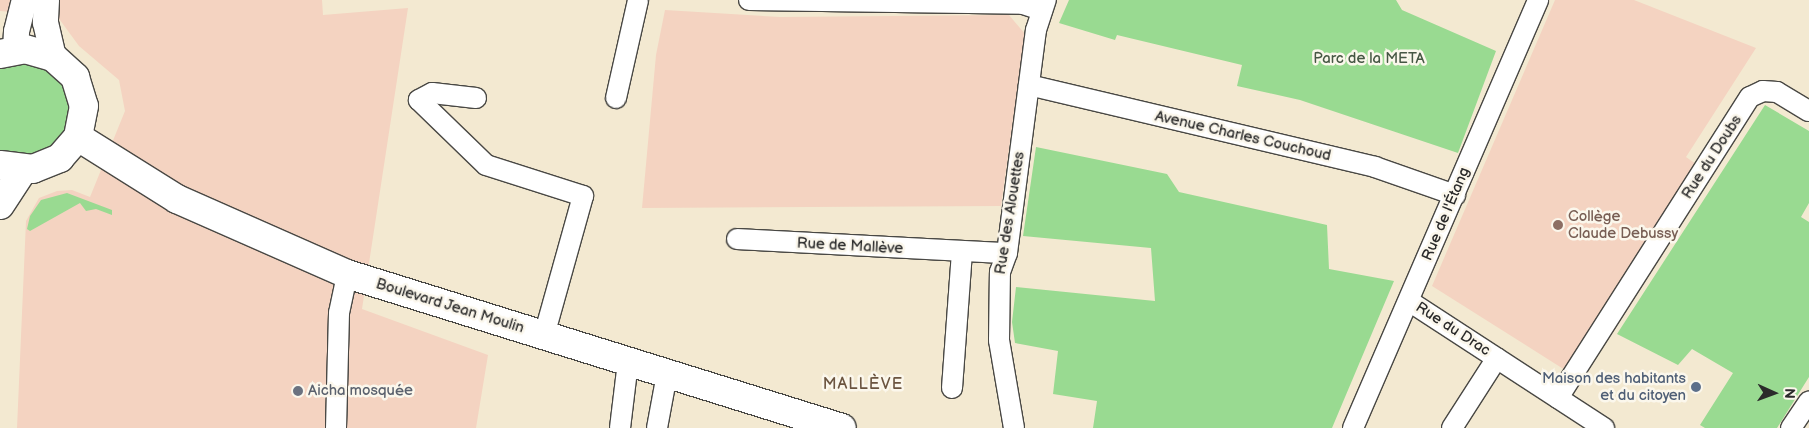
<!DOCTYPE html>
<meta charset="utf-8">
<style>
body{margin:0}
#map{position:relative;width:1809px;height:428px;overflow:hidden;background:#f3e9d1;font-family:"Balsamiq Sans",sans-serif}
div>[style]{position:absolute}
.built>*{inset:0;background:#f4d3c1}
.green>*{inset:0;background:#99da91}
.roads{filter:drop-shadow(1px 0 #494844) drop-shadow(-1px 0 #494844) drop-shadow(0 1px #494844) drop-shadow(0 -1px #494844)}
.minor>*{height:20px;margin:-10px;padding:0 10px;transform-origin:10px;border-radius:10px;background:#fff}
.tertiary>*{height:25px;margin:-12.5px;padding:0 12.5px;transform-origin:12.5px;border-radius:12.5px;background:#fff}
.primary>*{height:28px;margin:-14px;padding:0 14px;transform-origin:14px;border-radius:14px;background:#fff}
.dots>*{width:14px;height:14px;translate:-50% -50%;box-sizing:border-box;border:2px solid #fbf7ec;border-radius:50%}
span{translate:-50% -50%;white-space:nowrap;text-align:center;line-height:1.15;-webkit-text-stroke:5px #fbf7ec;paint-order:stroke}
.park-label{font-size:15px;color:#465744}
.street-label{font-size:15px;color:#2b2b2b}
.education-label{font-size:15px;color:#785e54}
.left{translate:0 -50%;text-align:left}
.service-label{font-size:15px;color:#4e5e75}
.right{translate:-100% -50%;text-align:right}
.worship-label{font-size:15px;color:#5b616d}
.neighbourhood-label{font-size:16px;color:#6b543f;letter-spacing:1px}
.north{position:absolute;left:1749px;top:368px;width:50px;height:50px;-webkit-text-stroke:4px #fbf7ec;paint-order:stroke;rotate:92deg;font-size:14px;font-weight:700;line-height:20px;text-align:center;color:#2b2b2b}
.north::after{content:'';display:block;margin:auto;width:18px;height:22px;background:#2b2b2b;clip-path:polygon(50% 0,100% 100%,50% 72%,0 100%)}
</style>
<div id="map">
<div class="built">
<i style="clip-path:polygon(0 0,322px 0,323px 15px,408px 8px,362px 309px,488px 355px,476px 428px,17px 428px,26px 221px,39px 198px,57px 191px,72px 190px,90px 197px,125px 111px,119px 80px,79px 46px,57px 16px,0 11px)"></i>
<i style="clip-path:polygon(1555px 0,1634px 0,1756px 48px,1686px 157px,1696px 164px,1565px 370px,1432px 286px)"></i>
<i style="clip-path:polygon(665px 10px,780px 17px,1009px 15px,1025px 34px,1001px 206px,642px 208px,656px 55px)"></i>
</div>
<div class="green">
<i style="clip-path:polygon(1069px 0,1396px 0,1402px 10px,1496px 51px,1458px 153px,1300px 100px,1237px 86px,1242px 65px,1117px 35px,1115px 40px,1059px 23px)"></i>
<i style="clip-path:polygon(9px 61px,49px 65px,73px 97px,67px 137px,41px 156px,0 152px,0 65px)"></i>
<i style="clip-path:polygon(1765px 105px,1809px 131px,1809px 203px,1801px 217px,1809px 222px,1809px 377px,1777px 428px,1705px 428px,1700px 425px,1733px 373px,1692px 349px,1678px 365px,1617px 334px)"></i>
<i style="clip-path:polygon(1036px 147px,1167px 174px,1179px 192px,1327px 225px,1329px 269px,1394px 281px,1332px 428px,1093px 428px,1097px 401px,1053px 394px,1058px 351px,1015px 343px,1012px 322px,1016px 287px,1155px 301px,1151px 248px,1023px 236px)"></i>
<i style="clip-path:polygon(67px 193px,112px 210px,112px 215px,96px 209px,86px 211px,80px 203px,30px 231px,27px 229px,30px 216px,41px 200px)"></i>
</div>
<div class="roads">
<div class="minor">
<i style="left:749px;top:0;width:274px;rotate:0.8deg"></i>
<i style="left:1023px;top:4px;width:20px;rotate:18deg"></i>
<i style="left:1029px;top:85px;width:356px;rotate:13.3deg"></i>
<i style="left:1375px;top:167px;width:85px;rotate:19.3deg"></i>
<i style="left:476px;top:98px;width:44px;rotate:-173.5deg"></i>
<i style="left:432px;top:93px;width:15px;rotate:152deg"></i>
<i style="left:419px;top:100px;width:93px;rotate:44.1deg"></i>
<i style="left:486px;top:165px;width:102px;rotate:17.7deg"></i>
<i style="left:583px;top:196px;width:145px;rotate:105.6deg"></i>
<i style="left:616px;top:98px;width:100px;rotate:-77.3deg"></i>
<i style="left:737px;top:239px;width:270px;rotate:3deg"></i>
<i style="left:1409px;top:301px;width:233px;rotate:33.1deg"></i>
<i style="left:952px;top:388px;width:135px;rotate:-85.8deg"></i>
<i style="left:1558px;top:398px;width:357px;rotate:-57.5deg"></i>
<i style="left:1750px;top:97px;width:14px;rotate:-25deg"></i>
<i style="left:1763px;top:91px;width:14px;rotate:4deg"></i>
<i style="left:1777px;top:92px;width:37px;rotate:31deg"></i>
<i style="left:336px;top:428px;width:115px;rotate:-88.5deg"></i>
<i style="left:339px;top:313px;width:40px;rotate:-78deg"></i>
<i style="left:620px;top:428px;width:66px;rotate:-83.1deg"></i>
<i style="left:657px;top:428px;width:55px;rotate:-79.5deg"></i>
<i style="left:1014px;top:428px;width:89px;rotate:-99.7deg"></i>
<i style="left:999px;top:340px;width:68px;rotate:-89.2deg"></i>
<i style="left:1000px;top:272px;width:20px;rotate:-70deg"></i>
<i style="left:1007px;top:253px;width:225px;rotate:-82.6deg"></i>
<i style="left:1036px;top:30px;width:32px;rotate:-72deg"></i>
<i style="left:1353px;top:428px;width:466px;rotate:-66.6deg"></i>
<i style="left:1452px;top:428px;width:83px;rotate:-57.3deg"></i>
<i style="left:1791px;top:428px;width:32px;rotate:-56deg"></i>
</div>
<div class="tertiary">
<i style="left:46px;top:0;width:22px;rotate:93deg"></i>
<i style="left:45px;top:22px;width:36px;rotate:77deg"></i>
<i style="left:15px;top:50px;width:19px;rotate:-87deg"></i>
<i style="left:16px;top:31px;width:32px;rotate:-76deg"></i>
</div>
<div class="primary">
<i style="left:0;top:54px;width:25px;rotate:-11deg"></i>
<i style="left:25px;top:49px;width:29px;rotate:16deg"></i>
<i style="left:53px;top:57px;width:30px;rotate:42deg"></i>
<i style="left:75px;top:77px;width:30px;rotate:73deg"></i>
<i style="left:84px;top:106px;width:32px;rotate:101deg"></i>
<i style="left:78px;top:137px;width:28px;rotate:131deg"></i>
<i style="left:60px;top:158px;width:29px;rotate:158deg"></i>
<i style="left:33px;top:169px;width:33px;rotate:-173deg"></i>
<i style="left:78px;top:137px;width:117px;rotate:32.1deg"></i>
<i style="left:177px;top:199px;width:186px;rotate:23.8deg"></i>
<i style="left:347px;top:274px;width:518px;rotate:17.28deg"></i>
<i style="left:0;top:205px;width:42px;rotate:-56.7deg"></i>
</div>
</div>
<div class="dots">
<i style="left:1558px;top:225px;background:#8d6e63"></i>
<i style="left:1696px;top:387px;background:#5c6f8a"></i>
<i style="left:298px;top:391px;background:#6b7280"></i>
</div>
<div class="park-label">
<span style="left:1369px;top:59px">Parc de la META</span>
</div>
<div class="street-label">
<span style="left:1243px;top:136px;rotate:13deg">Avenue Charles Couchoud</span>
<span style="left:1712px;top:157px;rotate:-57deg">Rue du Doubs</span>
<span style="left:1010px;top:213px;rotate:-81deg">Rue des Alouettes</span>
<span style="left:1446px;top:214px;rotate:-67deg">Rue de l'Étang</span>
<span style="left:850px;top:246px;rotate:3deg">Rue de Mallève</span>
<span style="left:450px;top:306px;rotate:17deg">Boulevard Jean Moulin</span>
<span style="left:1453px;top:329px;rotate:33deg">Rue du Drac</span>
</div>
<div class="education-label">
<span class="left" style="left:1568px;top:225px">Collège<br>Claude Debussy</span>
</div>
<div class="service-label">
<span class="right" style="left:1686px;top:387px">Maison des habitants<br>et du citoyen</span>
</div>
<div class="worship-label">
<span class="left" style="left:308px;top:391px">Aicha mosquée</span>
</div>
<div class="neighbourhood-label">
<span style="left:863px;top:385px">MALLÈVE</span>
</div>
<div class="north">N</div>
</div>
